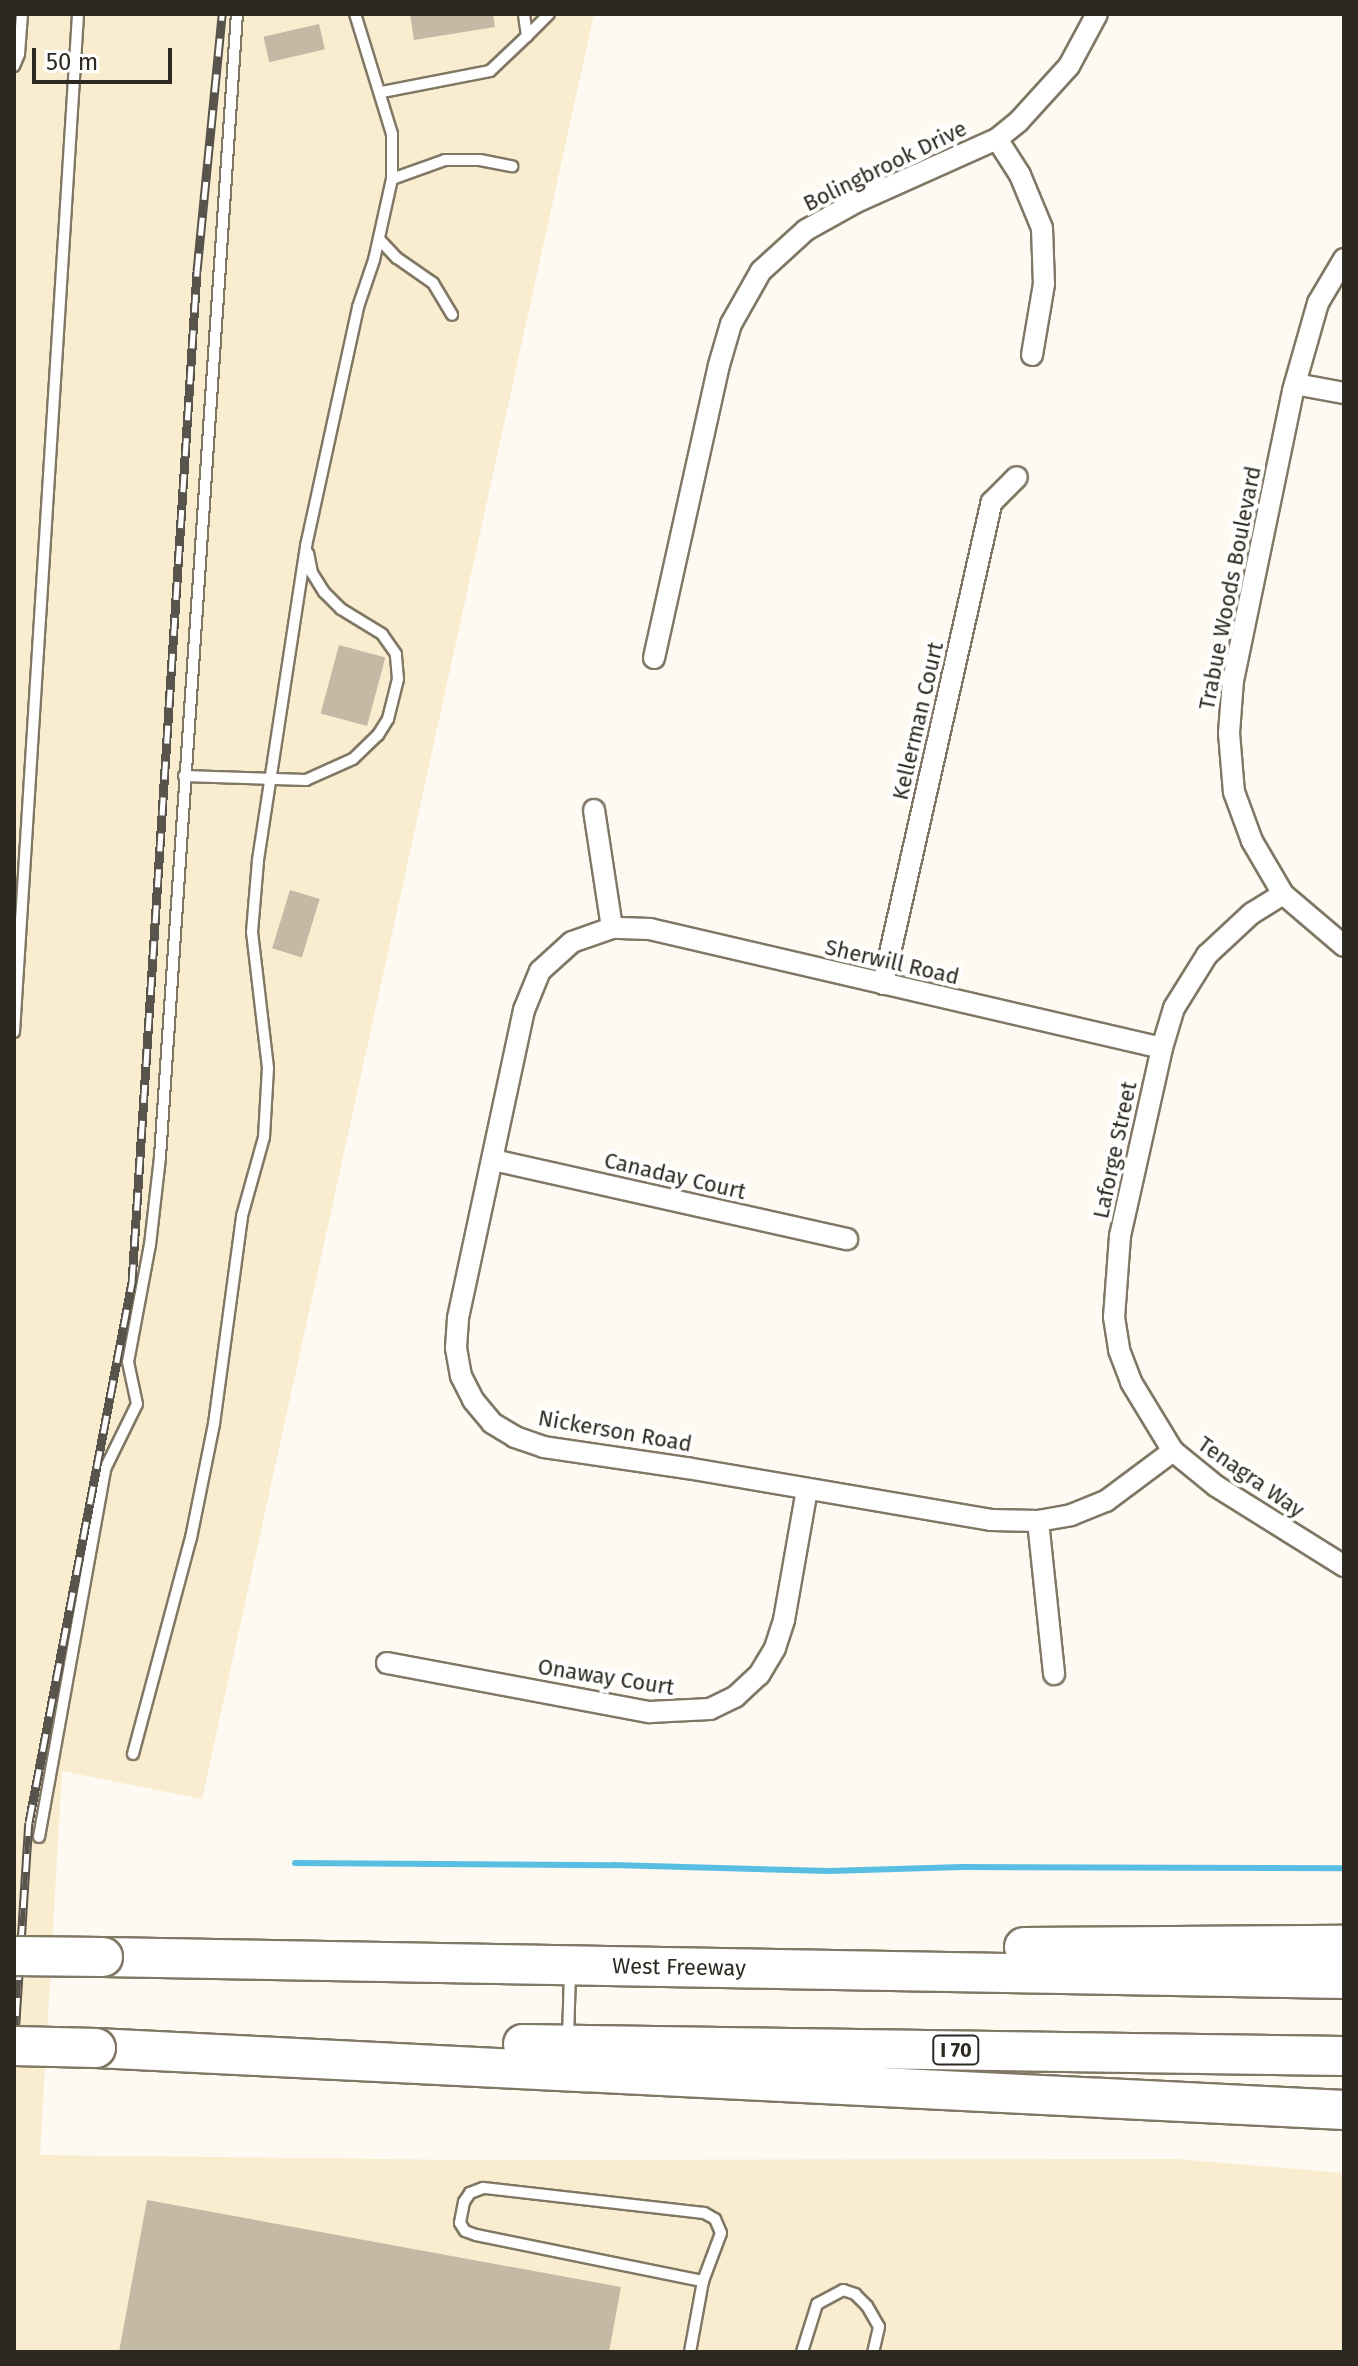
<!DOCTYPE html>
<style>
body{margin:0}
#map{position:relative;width:1358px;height:2366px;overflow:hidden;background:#fef9f1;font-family:"Fira Sans",sans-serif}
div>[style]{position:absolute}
.built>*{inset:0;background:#faeccf}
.stream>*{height:6px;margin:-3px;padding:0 3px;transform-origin:3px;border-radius:3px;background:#58bfe2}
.building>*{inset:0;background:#c3b9a4;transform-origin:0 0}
.roads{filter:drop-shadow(2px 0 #807764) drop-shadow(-2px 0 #807764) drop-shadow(0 2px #807764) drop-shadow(0 -2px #807764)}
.service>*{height:10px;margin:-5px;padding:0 5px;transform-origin:5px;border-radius:5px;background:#fff}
.minor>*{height:20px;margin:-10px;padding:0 10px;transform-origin:10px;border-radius:10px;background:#fff}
.motorway>*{height:38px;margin:-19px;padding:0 19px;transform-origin:19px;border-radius:19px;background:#fff}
.rail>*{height:9px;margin-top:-4.5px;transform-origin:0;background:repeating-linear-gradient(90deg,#fff 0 18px,#58544c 0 36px);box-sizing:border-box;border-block:2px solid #58544c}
.bridges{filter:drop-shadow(2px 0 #807764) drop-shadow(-2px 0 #807764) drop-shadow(0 2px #807764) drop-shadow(0 -2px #807764)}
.motorway-bridge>*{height:38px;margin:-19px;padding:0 19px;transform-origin:19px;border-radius:19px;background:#fff}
span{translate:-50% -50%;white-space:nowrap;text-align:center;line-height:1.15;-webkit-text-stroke:8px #fff;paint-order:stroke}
.shield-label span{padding:2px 6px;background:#fff;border:2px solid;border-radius:6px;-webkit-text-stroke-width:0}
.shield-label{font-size:20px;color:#2d2921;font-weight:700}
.street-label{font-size:22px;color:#2d2921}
.frame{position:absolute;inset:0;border:16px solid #2d2921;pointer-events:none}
.scale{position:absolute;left:32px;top:48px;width:140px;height:36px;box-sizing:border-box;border:4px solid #2d2921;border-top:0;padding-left:10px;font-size:24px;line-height:28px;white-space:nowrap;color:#2d2921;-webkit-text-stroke:6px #fff;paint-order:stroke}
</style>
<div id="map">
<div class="built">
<i style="clip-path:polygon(14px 14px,594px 14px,202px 1799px,62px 1771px,40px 2155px,463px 2160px,1176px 2159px,1344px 2173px,1344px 2352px,14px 2352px)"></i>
</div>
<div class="stream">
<i style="left:295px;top:1863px;width:318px;rotate:0.4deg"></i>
<i style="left:613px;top:1865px;width:216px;rotate:1.6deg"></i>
<i style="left:829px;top:1871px;width:134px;rotate:-1.7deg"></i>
<i style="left:963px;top:1867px;width:381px;rotate:0.2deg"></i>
</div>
<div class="building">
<i style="clip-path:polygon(410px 14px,493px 14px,495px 27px,414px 40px)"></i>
<i style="left:319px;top:24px;width:26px;height:57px;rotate:77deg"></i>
<i style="left:339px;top:645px;width:48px;height:71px;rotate:15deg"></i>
<i style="left:290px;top:890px;width:31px;height:61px;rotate:17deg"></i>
<i style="clip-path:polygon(147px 2200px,621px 2287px,609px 2352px,119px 2352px)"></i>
</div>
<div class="roads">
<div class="service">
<i style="left:527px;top:36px;width:31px;rotate:-45deg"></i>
<i style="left:14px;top:66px;width:13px;rotate:-67deg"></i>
<i style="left:19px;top:54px;width:40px;rotate:-85.7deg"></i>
<i style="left:382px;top:92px;width:110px;rotate:-11deg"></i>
<i style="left:490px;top:71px;width:51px;rotate:-43.4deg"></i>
<i style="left:527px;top:36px;width:22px;rotate:-98deg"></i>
<i style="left:392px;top:179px;width:56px;rotate:-19.7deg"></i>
<i style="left:445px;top:160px;width:35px"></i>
<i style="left:480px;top:160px;width:33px;rotate:11deg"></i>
<i style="left:379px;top:239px;width:26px;rotate:47deg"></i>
<i style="left:397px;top:258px;width:44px;rotate:34.8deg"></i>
<i style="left:433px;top:283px;width:37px;rotate:59deg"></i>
<i style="left:184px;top:776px;width:122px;rotate:1.9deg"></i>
<i style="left:306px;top:780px;width:51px;rotate:-24.1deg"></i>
<i style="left:353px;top:759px;width:35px;rotate:-44deg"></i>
<i style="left:378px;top:735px;width:19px;rotate:-58deg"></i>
<i style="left:388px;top:719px;width:41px;rotate:-76deg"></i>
<i style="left:398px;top:679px;width:25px;rotate:-95deg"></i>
<i style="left:396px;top:654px;width:24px;rotate:-125deg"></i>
<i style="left:382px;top:634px;width:48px;rotate:-148.6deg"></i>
<i style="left:341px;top:609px;width:24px;rotate:-135deg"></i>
<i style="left:324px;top:592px;width:22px;rotate:-122deg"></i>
<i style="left:312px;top:573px;width:20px;rotate:-101deg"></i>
<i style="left:14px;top:1032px;width:1020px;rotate:-86.4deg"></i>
<i style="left:133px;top:1754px;width:224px;rotate:-75deg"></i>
<i style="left:191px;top:1538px;width:116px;rotate:-78.6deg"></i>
<i style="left:214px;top:1424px;width:210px;rotate:-82.3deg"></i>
<i style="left:242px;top:1216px;width:82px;rotate:-74.4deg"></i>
<i style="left:264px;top:1137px;width:69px;rotate:-86.7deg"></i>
<i style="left:268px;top:1068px;width:137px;rotate:-96.7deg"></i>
<i style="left:252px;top:932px;width:72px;rotate:-85.2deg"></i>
<i style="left:258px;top:860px;width:318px;rotate:-81.3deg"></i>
<i style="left:306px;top:546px;width:245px;rotate:-77.7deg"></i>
<i style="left:358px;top:307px;width:50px;rotate:-71.2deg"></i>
<i style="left:374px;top:260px;width:83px;rotate:-77.5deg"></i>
<i style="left:392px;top:179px;width:45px;rotate:-90deg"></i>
<i style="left:392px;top:134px;width:126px;rotate:-107.1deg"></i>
<i style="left:39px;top:1837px;width:374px;rotate:-79.8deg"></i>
<i style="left:105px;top:1469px;width:72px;rotate:-63.8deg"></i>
<i style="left:137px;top:1404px;width:43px;rotate:-102.1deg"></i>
<i style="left:128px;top:1362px;width:119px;rotate:-79.4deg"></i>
<i style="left:150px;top:1245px;width:89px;rotate:-83.5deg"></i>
<i style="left:160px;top:1157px;width:1146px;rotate:-86.15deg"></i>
<i style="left:568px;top:2039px;width:68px;rotate:-88.3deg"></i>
<i style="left:690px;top:2352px;width:72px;rotate:-79.6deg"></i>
<i style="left:703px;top:2281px;width:51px;rotate:-69.4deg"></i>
<i style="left:721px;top:2233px;width:15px;rotate:-113deg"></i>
<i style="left:715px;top:2219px;width:13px;rotate:-151deg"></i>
<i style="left:704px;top:2213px;width:222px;rotate:-173.5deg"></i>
<i style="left:483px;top:2188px;width:14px;rotate:159deg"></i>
<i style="left:470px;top:2193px;width:11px;rotate:124deg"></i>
<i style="left:464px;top:2202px;width:21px;rotate:101deg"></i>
<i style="left:460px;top:2223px;width:9px;rotate:58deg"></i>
<i style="left:465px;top:2231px;width:12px;rotate:20deg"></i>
<i style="left:476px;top:2235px;width:232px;rotate:11.5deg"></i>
<i style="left:802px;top:2352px;width:50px;rotate:-72.6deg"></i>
<i style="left:817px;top:2304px;width:30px;rotate:-28deg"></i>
<i style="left:843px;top:2290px;width:13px;rotate:18deg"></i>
<i style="left:855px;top:2294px;width:17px;rotate:45deg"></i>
<i style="left:867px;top:2306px;width:24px;rotate:60deg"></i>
<i style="left:879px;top:2327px;width:26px;rotate:103deg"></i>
</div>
<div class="minor">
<i style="left:997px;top:139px;width:43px;rotate:57.4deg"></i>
<i style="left:1020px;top:175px;width:57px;rotate:67.5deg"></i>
<i style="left:1042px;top:228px;width:56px;rotate:88deg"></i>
<i style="left:1044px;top:284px;width:72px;rotate:99.6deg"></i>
<i style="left:1344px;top:259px;width:51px;rotate:120.6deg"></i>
<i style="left:1318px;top:303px;width:91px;rotate:105.9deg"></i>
<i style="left:1293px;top:391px;width:295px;rotate:101.7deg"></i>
<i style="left:1233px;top:680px;width:53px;rotate:94.3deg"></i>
<i style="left:1229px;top:733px;width:59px;rotate:85.2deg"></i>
<i style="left:1234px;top:792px;width:52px;rotate:69.8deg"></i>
<i style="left:1252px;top:841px;width:61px;rotate:59.7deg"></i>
<i style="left:1283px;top:894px;width:80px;rotate:40.4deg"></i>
<i style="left:1295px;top:384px;width:50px;rotate:10.4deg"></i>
<i style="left:654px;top:658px;width:300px;rotate:-77.5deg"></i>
<i style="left:719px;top:365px;width:43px;rotate:-73.7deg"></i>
<i style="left:731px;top:324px;width:61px;rotate:-60.5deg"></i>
<i style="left:761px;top:271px;width:61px;rotate:-42.3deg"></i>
<i style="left:806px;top:230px;width:57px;rotate:-29.2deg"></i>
<i style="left:856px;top:202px;width:154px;rotate:-24.1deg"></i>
<i style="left:997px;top:139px;width:28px;rotate:-39deg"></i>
<i style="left:1019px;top:121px;width:74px;rotate:-47.7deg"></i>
<i style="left:1069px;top:66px;width:59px;rotate:-61.7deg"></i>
<i style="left:594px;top:810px;width:119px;rotate:81.3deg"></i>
<i style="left:1283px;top:894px;width:36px;rotate:148deg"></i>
<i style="left:1252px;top:913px;width:62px;rotate:137deg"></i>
<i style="left:1207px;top:955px;width:62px;rotate:121.9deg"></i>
<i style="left:1174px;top:1008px;width:42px;rotate:106.7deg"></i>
<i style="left:1162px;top:1048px;width:193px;rotate:102.6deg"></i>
<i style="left:1120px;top:1236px;width:81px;rotate:94.2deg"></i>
<i style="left:1114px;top:1317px;width:33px;rotate:81deg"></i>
<i style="left:1119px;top:1350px;width:34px;rotate:69deg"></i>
<i style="left:1131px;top:1382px;width:81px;rotate:58.7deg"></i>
<i style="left:1173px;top:1451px;width:55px;rotate:39.1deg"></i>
<i style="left:1216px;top:1486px;width:151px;rotate:32deg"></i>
<i style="left:883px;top:984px;width:494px;rotate:-77.3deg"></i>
<i style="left:992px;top:502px;width:35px;rotate:-45deg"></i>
<i style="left:1162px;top:1048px;width:526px;rotate:-166.92deg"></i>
<i style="left:650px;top:929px;width:38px;rotate:-178deg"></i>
<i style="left:612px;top:928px;width:42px;rotate:160.7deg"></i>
<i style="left:572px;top:942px;width:43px;rotate:137.8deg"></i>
<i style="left:540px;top:971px;width:42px;rotate:112.3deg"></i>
<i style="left:524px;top:1010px;width:316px;rotate:102.1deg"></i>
<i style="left:458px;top:1319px;width:29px;rotate:94deg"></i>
<i style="left:456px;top:1348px;width:28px;rotate:80deg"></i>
<i style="left:461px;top:1376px;width:27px;rotate:63deg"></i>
<i style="left:473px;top:1400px;width:30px;rotate:50deg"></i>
<i style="left:492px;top:1423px;width:27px;rotate:31deg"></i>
<i style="left:515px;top:1437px;width:31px;rotate:19deg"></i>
<i style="left:544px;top:1447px;width:145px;rotate:8.4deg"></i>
<i style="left:687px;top:1468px;width:308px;rotate:9.7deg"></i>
<i style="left:991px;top:1520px;width:47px;rotate:1.2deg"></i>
<i style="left:1038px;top:1521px;width:34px;rotate:-10deg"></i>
<i style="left:1071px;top:1515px;width:38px;rotate:-22deg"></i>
<i style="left:1106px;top:1501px;width:84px;rotate:-36.7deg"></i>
<i style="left:493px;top:1160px;width:363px;rotate:12.6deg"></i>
<i style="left:1038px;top:1521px;width:154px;rotate:84deg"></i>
<i style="left:387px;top:1663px;width:268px;rotate:10.6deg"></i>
<i style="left:650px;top:1712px;width:60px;rotate:-2.9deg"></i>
<i style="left:710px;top:1709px;width:28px;rotate:-26deg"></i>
<i style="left:735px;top:1697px;width:33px;rotate:-43deg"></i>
<i style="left:759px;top:1675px;width:31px;rotate:-59deg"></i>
<i style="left:775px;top:1648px;width:29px;rotate:-72deg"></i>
<i style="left:784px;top:1620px;width:133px;rotate:-80deg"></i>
</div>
<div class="motorway">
<i style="left:1024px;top:1947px;width:320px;rotate:-0.4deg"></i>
<i style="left:103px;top:1957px;width:1241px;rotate:1.02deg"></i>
<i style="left:523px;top:2044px;width:821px;rotate:0.84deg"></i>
<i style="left:96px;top:2048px;width:1250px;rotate:2.84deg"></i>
</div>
</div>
<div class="rail">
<i style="left:14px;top:2051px;width:229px;rotate:-86.3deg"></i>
<i style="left:29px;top:1822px;width:550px;rotate:-79.2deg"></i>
<i style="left:132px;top:1282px;width:1013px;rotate:-86.32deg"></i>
<i style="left:197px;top:271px;width:258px;rotate:-84.4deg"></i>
</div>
<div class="bridges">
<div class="motorway-bridge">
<i style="left:14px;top:1956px;width:89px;rotate:0.6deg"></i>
<i style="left:14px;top:2046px;width:82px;rotate:1.4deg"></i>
</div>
</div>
<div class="shield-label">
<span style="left:956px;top:2050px">I 70</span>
</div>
<div class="street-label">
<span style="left:885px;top:166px;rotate:-26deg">Bolingbrook Drive</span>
<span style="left:1230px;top:588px;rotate:-79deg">Trabue Woods Boulevard</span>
<span style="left:918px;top:721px;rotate:-77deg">Kellerman Court</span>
<span style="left:892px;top:962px;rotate:13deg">Sherwill Road</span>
<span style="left:1115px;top:1150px;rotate:-78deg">Laforge Street</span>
<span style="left:675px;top:1176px;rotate:13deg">Canaday Court</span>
<span style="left:615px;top:1431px;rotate:10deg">Nickerson Road</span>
<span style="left:1251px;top:1477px;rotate:35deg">Tenagra Way</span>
<span style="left:606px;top:1677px;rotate:9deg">Onaway Court</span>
<span style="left:679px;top:1967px;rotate:1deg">West Freeway</span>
</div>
<div class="frame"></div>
<div class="scale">50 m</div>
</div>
